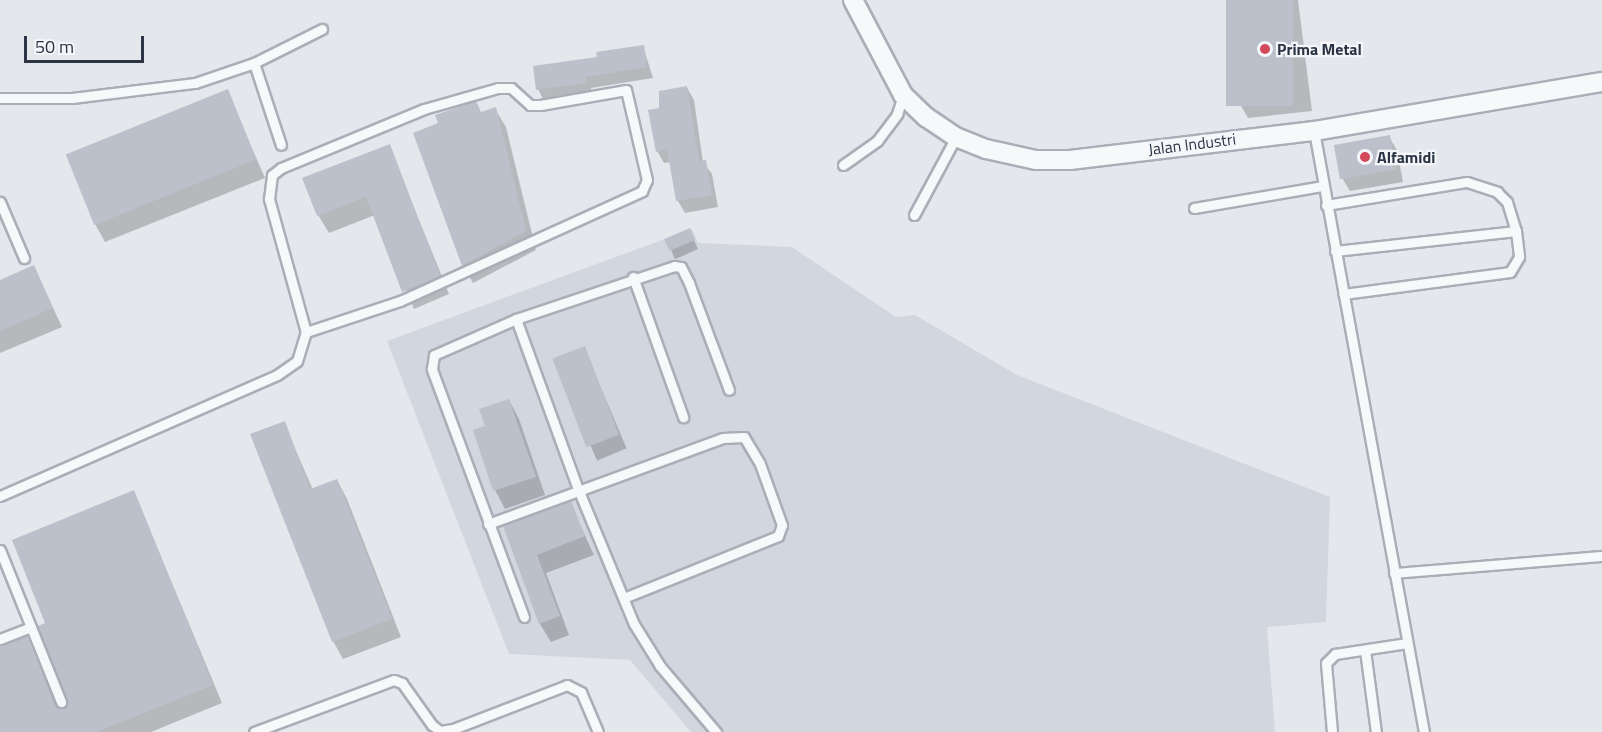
<!DOCTYPE html>
<style>
body{margin:0}
#map{position:relative;width:1602px;height:732px;overflow:hidden;background:#e4e7ec;font-family:"Titillium Web",sans-serif}
div>[style]{position:absolute}
.built>*{inset:0;background:#d2d6de}
.shadow>*{inset:0;background:#0003;transform-origin:0 0}
.building>*{inset:0;background:#bbc0ca;transform-origin:0 0}
.roads{filter:drop-shadow(2px 0 #a9aeb7) drop-shadow(-2px 0 #a9aeb7) drop-shadow(0 2px #a9aeb7) drop-shadow(0 -2px #a9aeb7)}
.lane>*{height:9px;margin:-4.5px;padding:0 4.5px;transform-origin:4.5px;border-radius:4.5px;background:#f7f8fa}
.street>*{height:18px;margin:-9px;padding:0 9px;transform-origin:9px;border-radius:9px;background:#f7f8fa}
.dots>*{width:16px;height:16px;translate:-50% -50%;box-sizing:border-box;border:3px solid #f4f6f9;border-radius:50%}
span{translate:-50% -50%;white-space:nowrap;text-align:center;line-height:1.15;-webkit-text-stroke:4.5px #f4f6f9;paint-order:stroke}
.poi-label{font-size:16px;color:#2b3445;font-weight:700}
.left{translate:0 -50%;text-align:left}
.street-label{font-size:16px;color:#2b3445}
.scale{position:absolute;left:24px;top:36px;width:120px;height:27px;box-sizing:border-box;border:3px solid #2b3445;border-top:0;padding-left:8px;font-size:18px;line-height:21px;white-space:nowrap;color:#2b3445;-webkit-text-stroke:4px #f4f6f9;paint-order:stroke}
</style>
<div id="map">
<div class="built">
<i style="clip-path:polygon(692px 229px,698px 243px,792px 247px,896px 317px,915px 315px,1017px 375px,1330px 497px,1326px 622px,1267px 627px,1275px 732px,691px 732px,630px 660px,509px 654px,387px 341px)"></i>
</div>
<div class="shadow">
<i style="clip-path:polygon(1228px 0,1298px 0,1312px 111px,1248px 118px,1240px 104px)"></i>
<i style="clip-path:polygon(643px 46px,653px 78px,591px 88px,592px 94px,544px 101px,538px 89px)"></i>
<i style="clip-path:polygon(687px 88px,694px 100px,703px 162px,712px 174px,718px 207px,685px 213px,678px 201px,671px 162px,664px 163px,657px 151px,661px 110px)"></i>
<i style="clip-path:polygon(227px 91px,265px 178px,105px 242px,95px 224px)"></i>
<i style="clip-path:polygon(495px 109px,506px 127px,536px 250px,473px 283px,463px 265px,481px 114px)"></i>
<i style="clip-path:polygon(1389px 137px,1397px 150px,1403px 182px,1350px 191px,1342px 178px)"></i>
<i style="clip-path:polygon(389px 146px,449px 294px,414px 309px,375px 215px,329px 233px,318px 215px)"></i>
<i style="left:689px;top:229px;width:22px;height:25px;rotate:66deg"></i>
<i style="clip-path:polygon(34px 267px,62px 327px,0 353px,0 282px)"></i>
<i style="left:584px;top:348px;width:109px;height:32px;rotate:67deg"></i>
<i style="clip-path:polygon(509px 400px,519px 419px,545px 495px,505px 509px,495px 490px,475px 431px,487px 427px)"></i>
<i style="clip-path:polygon(284px 423px,313px 490px,337px 480px,347px 499px,401px 637px,343px 659px,333px 641px)"></i>
<i style="clip-path:polygon(134px 492px,222px 703px,151px 732px,0 732px,0 646px,26px 638px,59px 710px,67px 708px,69px 699px,47px 624px)"></i>
<i style="clip-path:polygon(570px 503px,594px 555px,546px 573px,569px 635px,551px 642px,540px 624px,505px 527px)"></i>
</div>
<div class="building">
<i style="left:1226px;top:0;width:67px;height:106px"></i>
<i style="clip-path:polygon(644px 45px,647px 67px,586px 77px,587px 83px,536px 90px,533px 66px,597px 57px,596px 52px)"></i>
<i style="clip-path:polygon(687px 86px,699px 161px,706px 160px,712px 195px,676px 201px,667px 149px,656px 152px,648px 110px,659px 108px,659px 91px)"></i>
<i style="left:228px;top:89px;width:76px;height:175px;rotate:68deg"></i>
<i style="clip-path:polygon(476px 101px,481px 112px,496px 107px,526px 231px,462px 266px,413px 133px,438px 123px,435px 115px)"></i>
<i style="left:1390px;top:135px;width:35px;height:57px;rotate:80deg"></i>
<i style="clip-path:polygon(390px 144px,440px 276px,402px 292px,366px 197px,317px 216px,302px 178px)"></i>
<i style="left:690px;top:228px;width:13px;height:28px;rotate:67deg"></i>
<i style="clip-path:polygon(34px 265px,53px 308px,0 331px,0 280px)"></i>
<i style="left:585px;top:346px;width:95px;height:35px;rotate:69deg"></i>
<i style="clip-path:polygon(509px 399px,536px 477px,493px 491px,473px 430px,485px 426px,479px 409px)"></i>
<i style="clip-path:polygon(285px 421px,310px 489px,337px 479px,392px 619px,332px 642px,250px 434px)"></i>
<i style="clip-path:polygon(134px 490px,213px 685px,97px 732px,0 732px,0 646px,27px 636px,55px 705px,63px 708px,68px 702px,38px 626px,45px 623px,12px 540px)"></i>
<i style="clip-path:polygon(571px 501px,585px 536px,537px 555px,560px 616px,539px 624px,503px 526px)"></i>
</div>
<div class="roads">
<div class="lane">
<i style="left:254px;top:63px;width:86px;rotate:71.8deg"></i>
<i style="left:0;top:98px;width:72px"></i>
<i style="left:72px;top:98px;width:124px;rotate:-7deg"></i>
<i style="left:195px;top:83px;width:62px;rotate:-18.7deg"></i>
<i style="left:254px;top:63px;width:76px;rotate:-26.6deg"></i>
<i style="left:1314px;top:131px;width:611px;rotate:79.63deg"></i>
<i style="left:843px;top:165px;width:42px;rotate:-35.2deg"></i>
<i style="left:877px;top:141px;width:34px;rotate:-53deg"></i>
<i style="left:897px;top:114px;width:20px;rotate:-72deg"></i>
<i style="left:0;top:202px;width:61px;rotate:66.8deg"></i>
<i style="left:1326px;top:205px;width:143px;rotate:-9.3deg"></i>
<i style="left:1467px;top:182px;width:32px;rotate:18deg"></i>
<i style="left:1497px;top:192px;width:14px;rotate:45deg"></i>
<i style="left:1507px;top:202px;width:30px;rotate:73deg"></i>
<i style="left:1516px;top:231px;width:26px;rotate:83deg"></i>
<i style="left:1519px;top:257px;width:17px;rotate:121deg"></i>
<i style="left:1510px;top:272px;width:168px;rotate:172.5deg"></i>
<i style="left:1194px;top:208px;width:131px;rotate:-9.7deg"></i>
<i style="left:914px;top:215px;width:89px;rotate:-61.7deg"></i>
<i style="left:1335px;top:251px;width:182px;rotate:-6.3deg"></i>
<i style="left:633px;top:277px;width:149px;rotate:70.3deg"></i>
<i style="left:516px;top:319px;width:181px;rotate:70deg"></i>
<i style="left:578px;top:489px;width:146px;rotate:67.5deg"></i>
<i style="left:634px;top:624px;width:49px;rotate:58.2deg"></i>
<i style="left:660px;top:666px;width:87px;rotate:49.7deg"></i>
<i style="left:0;top:496px;width:302px;rotate:-23.6deg"></i>
<i style="left:277px;top:375px;width:24px;rotate:-35deg"></i>
<i style="left:297px;top:361px;width:30px;rotate:-73deg"></i>
<i style="left:306px;top:332px;width:99px;rotate:-18.3deg"></i>
<i style="left:400px;top:301px;width:266px;rotate:-24.4deg"></i>
<i style="left:642px;top:191px;width:12px;rotate:-66deg"></i>
<i style="left:647px;top:180px;width:92px;rotate:-103.1deg"></i>
<i style="left:626px;top:90px;width:87px;rotate:170.1deg"></i>
<i style="left:540px;top:105px;width:10px;rotate:180deg"></i>
<i style="left:530px;top:105px;width:25px;rotate:-138deg"></i>
<i style="left:511px;top:88px;width:13px;rotate:180deg"></i>
<i style="left:498px;top:88px;width:77px;rotate:164.2deg"></i>
<i style="left:424px;top:109px;width:155px;rotate:157.6deg"></i>
<i style="left:281px;top:168px;width:11px;rotate:142deg"></i>
<i style="left:272px;top:175px;width:24px;rotate:97deg"></i>
<i style="left:269px;top:199px;width:138px;rotate:74.5deg"></i>
<i style="left:488px;top:524px;width:250px;rotate:-20.1deg"></i>
<i style="left:723px;top:438px;width:21px;rotate:-3deg"></i>
<i style="left:744px;top:437px;width:31px;rotate:59deg"></i>
<i style="left:760px;top:464px;width:65px;rotate:70.2deg"></i>
<i style="left:782px;top:525px;width:12px;rotate:110deg"></i>
<i style="left:778px;top:536px;width:164px;rotate:158.1deg"></i>
<i style="left:0;top:550px;width:164px;rotate:68.1deg"></i>
<i style="left:1394px;top:573px;width:209px;rotate:-4.7deg"></i>
<i style="left:524px;top:617px;width:265px;rotate:-110.4deg"></i>
<i style="left:432px;top:369px;width:14px;rotate:-82deg"></i>
<i style="left:434px;top:355px;width:90px;rotate:-23.7deg"></i>
<i style="left:516px;top:319px;width:167px;rotate:-18.5deg"></i>
<i style="left:674px;top:266px;width:7px;rotate:8deg"></i>
<i style="left:681px;top:267px;width:18px;rotate:63deg"></i>
<i style="left:689px;top:283px;width:114px;rotate:69.5deg"></i>
<i style="left:0;top:639px;width:33px;rotate:-21deg"></i>
<i style="left:1365px;top:650px;width:83px;rotate:82.4deg"></i>
<i style="left:254px;top:732px;width:149px;rotate:-20.4deg"></i>
<i style="left:394px;top:680px;width:9px;rotate:21deg"></i>
<i style="left:402px;top:683px;width:52px;rotate:54.5deg"></i>
<i style="left:432px;top:725px;width:10px;rotate:37deg"></i>
<i style="left:440px;top:731px;width:13px;rotate:-9deg"></i>
<i style="left:453px;top:729px;width:122px;rotate:-21.1deg"></i>
<i style="left:567px;top:685px;width:16px;rotate:27deg"></i>
<i style="left:581px;top:692px;width:43px;rotate:67deg"></i>
<i style="left:1332px;top:732px;width:69px;rotate:-95deg"></i>
<i style="left:1326px;top:663px;width:13px;rotate:-45deg"></i>
<i style="left:1335px;top:654px;width:73px;rotate:-8.7deg"></i>
</div>
<div class="street">
<i style="left:853px;top:0;width:107px;rotate:62.2deg"></i>
<i style="left:903px;top:95px;width:32px;rotate:44deg"></i>
<i style="left:926px;top:117px;width:36px;rotate:34deg"></i>
<i style="left:956px;top:137px;width:32px;rotate:22deg"></i>
<i style="left:986px;top:149px;width:51px;rotate:12.4deg"></i>
<i style="left:1036px;top:160px;width:34px"></i>
<i style="left:1070px;top:160px;width:246px;rotate:-6.8deg"></i>
<i style="left:1314px;top:131px;width:292px;rotate:-9.7deg"></i>
</div>
</div>
<div class="dots">
<i style="left:1265px;top:49px;background:#d1495b"></i>
<i style="left:1365px;top:157px;background:#d1495b"></i>
</div>
<div class="poi-label">
<span class="left" style="left:1277px;top:49px">Prima Metal</span>
<span class="left" style="left:1377px;top:157px">Alfamidi</span>
</div>
<div class="street-label">
<span style="left:1192px;top:144px;rotate:-7deg">Jalan Industri</span>
</div>
<div class="scale">50 m</div>
</div>
